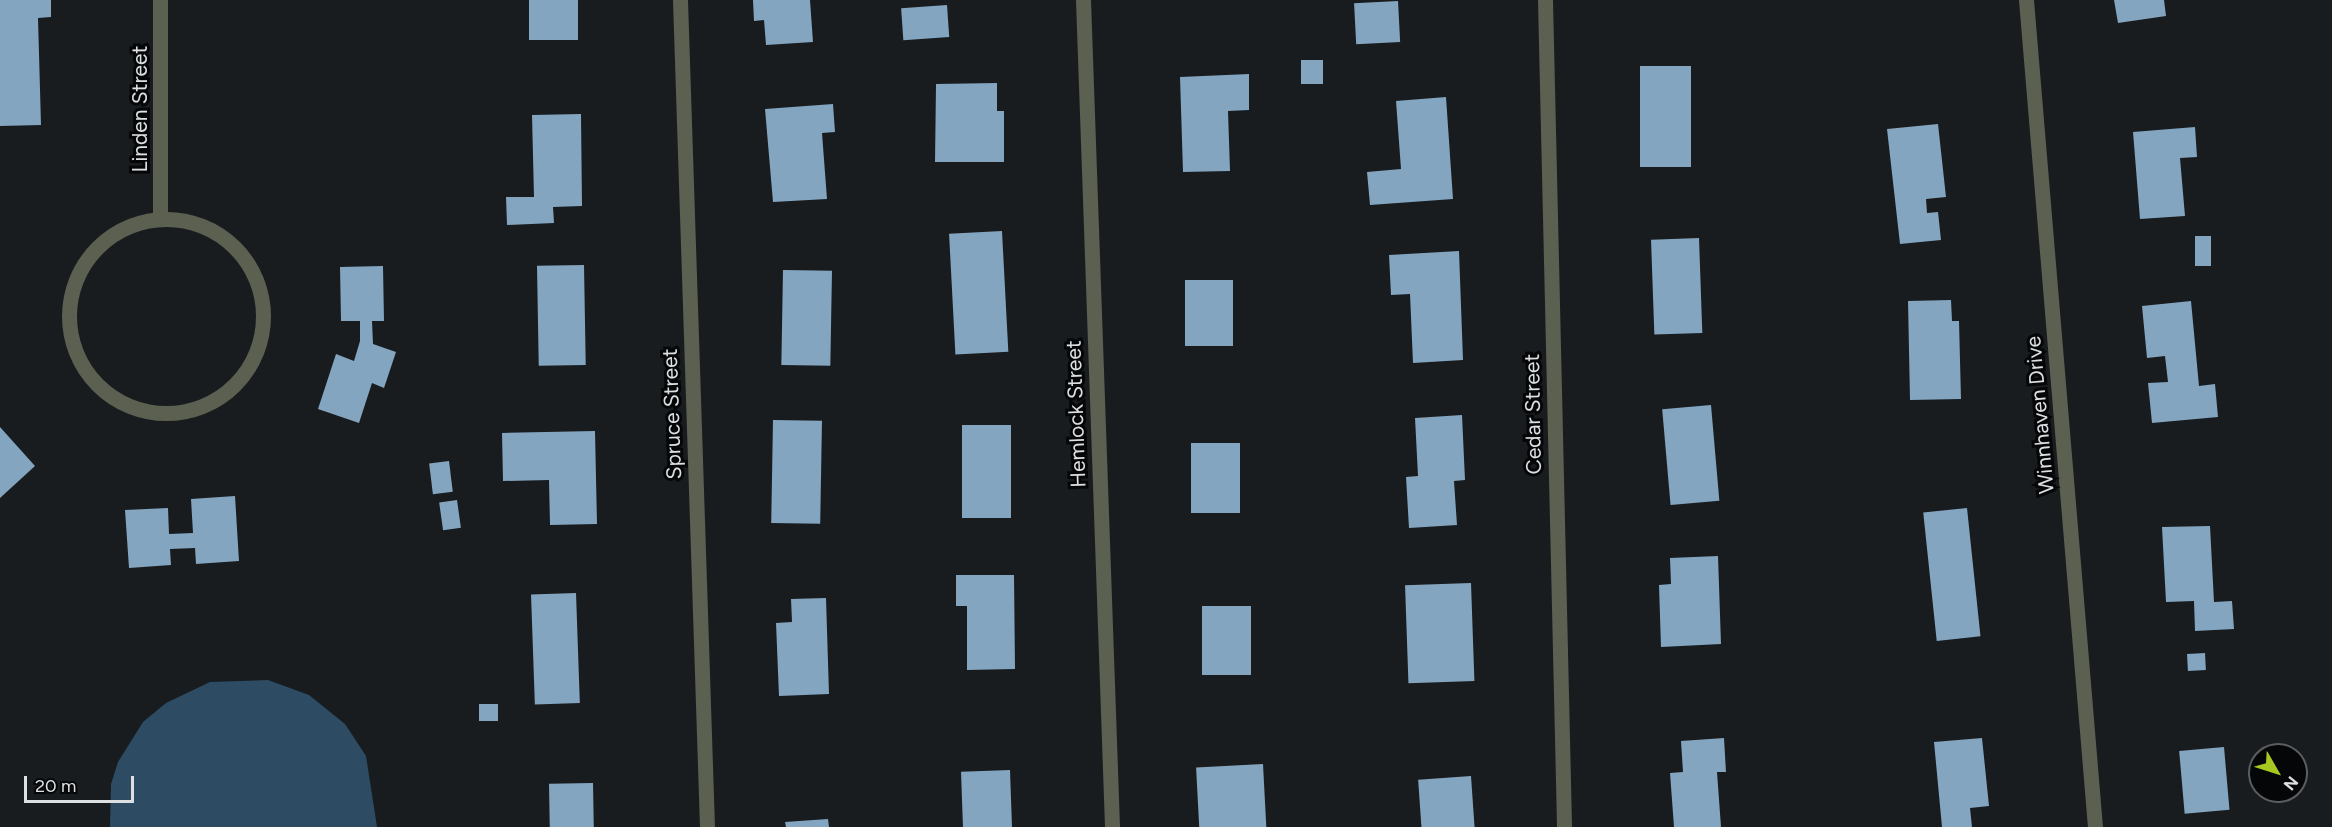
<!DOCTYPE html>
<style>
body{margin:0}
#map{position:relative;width:2332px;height:827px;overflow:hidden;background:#181c1f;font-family:Figtree,sans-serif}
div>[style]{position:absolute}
.water>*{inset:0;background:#2d4c63}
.building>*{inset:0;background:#84a5c0;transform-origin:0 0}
.minor>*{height:15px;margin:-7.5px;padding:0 7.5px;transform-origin:7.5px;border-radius:7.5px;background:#5b6051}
.minor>.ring{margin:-7.5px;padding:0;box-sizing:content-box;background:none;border:15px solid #5b6051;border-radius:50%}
span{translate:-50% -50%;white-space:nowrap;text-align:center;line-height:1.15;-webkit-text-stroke:6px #050607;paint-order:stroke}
.street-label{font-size:21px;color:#dde0e2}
.north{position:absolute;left:2248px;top:743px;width:60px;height:60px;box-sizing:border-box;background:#050607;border:2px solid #5b5d5f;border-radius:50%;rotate:129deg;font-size:16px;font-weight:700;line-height:24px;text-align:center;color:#dde0e2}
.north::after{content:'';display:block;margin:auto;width:21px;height:27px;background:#a7c820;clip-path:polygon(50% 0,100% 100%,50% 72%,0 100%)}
.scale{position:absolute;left:24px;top:776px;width:110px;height:27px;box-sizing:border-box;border:3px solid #dde0e2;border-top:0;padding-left:8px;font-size:18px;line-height:21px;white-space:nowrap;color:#dde0e2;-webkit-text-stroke:4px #050607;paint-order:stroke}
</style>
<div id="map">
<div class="water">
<i style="clip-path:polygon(268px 680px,309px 695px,345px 724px,366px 756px,377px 827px,110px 827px,111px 784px,118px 762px,143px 722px,166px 703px,210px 682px)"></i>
</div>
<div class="building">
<i style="clip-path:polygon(0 0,51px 0,51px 17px,38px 18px,41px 125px,0 126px)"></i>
<i style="left:529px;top:0;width:49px;height:40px"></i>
<i style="clip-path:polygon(753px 0,810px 0,813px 42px,766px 45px,764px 20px,754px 21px)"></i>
<i style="clip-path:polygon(2114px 0,2164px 0,2166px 16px,2118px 23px)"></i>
<i style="left:1398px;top:1px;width:41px;height:44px;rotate:87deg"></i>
<i style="left:947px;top:5px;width:32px;height:46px;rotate:86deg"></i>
<i style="left:1301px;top:60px;width:22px;height:24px"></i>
<i style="left:1640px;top:66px;width:51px;height:101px"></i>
<i style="clip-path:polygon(1249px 74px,1249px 110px,1228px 111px,1230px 171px,1183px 172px,1180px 77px)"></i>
<i style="clip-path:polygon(997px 83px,997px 111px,1004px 111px,1004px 162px,935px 162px,936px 84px)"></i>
<i style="clip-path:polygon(1446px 97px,1453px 199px,1370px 205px,1367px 172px,1401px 169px,1396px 101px)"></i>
<i style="clip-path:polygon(833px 104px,835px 132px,822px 133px,827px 199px,773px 202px,765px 109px)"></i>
<i style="clip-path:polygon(581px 114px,582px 206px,553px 207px,554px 223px,507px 225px,506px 197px,534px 197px,532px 115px)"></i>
<i style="clip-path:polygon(1938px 124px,1946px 197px,1926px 199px,1927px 213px,1938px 212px,1941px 240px,1900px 244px,1887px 129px)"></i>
<i style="clip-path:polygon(2195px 127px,2197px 157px,2180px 158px,2185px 216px,2140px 219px,2133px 132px)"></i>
<i style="left:1002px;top:231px;width:121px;height:53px;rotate:87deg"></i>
<i style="left:2195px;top:236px;width:16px;height:30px"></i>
<i style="left:1699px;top:238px;width:95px;height:48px;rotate:88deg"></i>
<i style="clip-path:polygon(1459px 251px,1463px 360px,1413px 363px,1410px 294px,1391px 295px,1389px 255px)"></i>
<i style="left:584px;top:265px;width:100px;height:47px;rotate:89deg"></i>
<i style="clip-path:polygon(383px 266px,384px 321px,372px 321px,373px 344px,396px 352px,384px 388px,372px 383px,359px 423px,318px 409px,336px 354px,354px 361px,360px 341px,360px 321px,341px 321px,340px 267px)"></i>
<i style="left:783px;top:270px;width:49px;height:95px;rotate:1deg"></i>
<i style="left:1185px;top:280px;width:48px;height:66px"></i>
<i style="clip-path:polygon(1951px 300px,1952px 321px,1959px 321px,1961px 399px,1910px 400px,1908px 301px)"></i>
<i style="clip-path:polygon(2191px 301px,2199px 386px,2215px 384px,2218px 417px,2152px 423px,2148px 383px,2168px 382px,2165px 356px,2147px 358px,2142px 306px)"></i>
<i style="left:1711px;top:405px;width:96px;height:49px;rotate:85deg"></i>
<i style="clip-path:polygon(1462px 415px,1465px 480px,1454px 481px,1457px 525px,1409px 528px,1406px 477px,1418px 476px,1415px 418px)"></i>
<i style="left:773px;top:420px;width:49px;height:103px;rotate:1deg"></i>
<i style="left:1011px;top:425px;width:93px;height:49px;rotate:90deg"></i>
<i style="clip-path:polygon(0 427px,35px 466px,0 498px)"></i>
<i style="clip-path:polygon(595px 431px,597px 524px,550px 525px,549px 480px,503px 481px,502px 433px)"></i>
<i style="left:1240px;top:443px;width:70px;height:49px;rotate:90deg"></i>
<i style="left:449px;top:461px;width:31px;height:20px;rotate:83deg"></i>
<i style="clip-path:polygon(235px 496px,239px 561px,196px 564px,195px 548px,170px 549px,171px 565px,129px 568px,125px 510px,168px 508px,169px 534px,193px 533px,191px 499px)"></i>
<i style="left:457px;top:500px;width:28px;height:18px;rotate:82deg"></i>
<i style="left:1967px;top:508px;width:129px;height:44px;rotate:84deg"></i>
<i style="clip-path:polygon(2210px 526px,2214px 602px,2232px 601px,2234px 629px,2195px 631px,2194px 601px,2166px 602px,2162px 527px)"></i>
<i style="clip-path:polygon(1718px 556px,1721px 644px,1661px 647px,1659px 585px,1671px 584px,1670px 558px)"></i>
<i style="clip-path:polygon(956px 575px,1014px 575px,1015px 669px,967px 670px,967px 606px,956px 606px)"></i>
<i style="left:1471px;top:583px;width:98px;height:66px;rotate:88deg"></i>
<i style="left:576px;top:593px;width:110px;height:45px;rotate:88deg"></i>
<i style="clip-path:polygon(826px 598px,829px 694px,779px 696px,776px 623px,792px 622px,791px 599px)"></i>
<i style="left:1202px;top:606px;width:49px;height:69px"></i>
<i style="left:2205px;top:653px;width:17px;height:18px;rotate:87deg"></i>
<i style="left:479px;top:704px;width:19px;height:17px"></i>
<i style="clip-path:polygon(1724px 738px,1726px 772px,1717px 772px,1721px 827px,1674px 827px,1670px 773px,1683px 772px,1681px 741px)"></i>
<i style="clip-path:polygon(1982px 738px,1989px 806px,1970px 808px,1972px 827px,1942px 827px,1934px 742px)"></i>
<i style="left:2224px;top:747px;width:63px;height:45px;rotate:85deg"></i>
<i style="left:1263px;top:764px;width:63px;height:67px;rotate:87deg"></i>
<i style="left:1010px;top:770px;width:57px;height:49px;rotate:88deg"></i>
<i style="left:1471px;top:776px;width:51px;height:53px;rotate:86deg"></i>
<i style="left:593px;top:783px;width:44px;height:44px;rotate:89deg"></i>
<i style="clip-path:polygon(828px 819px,829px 827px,786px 827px,785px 822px)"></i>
</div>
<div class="minor">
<i style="left:680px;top:0;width:827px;rotate:88.13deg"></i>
<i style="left:1083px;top:0;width:828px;rotate:87.99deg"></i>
<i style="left:1545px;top:0;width:827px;rotate:88.68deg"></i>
<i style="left:2026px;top:0;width:830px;rotate:85.23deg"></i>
<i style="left:160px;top:219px;width:219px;rotate:-90deg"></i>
<i class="ring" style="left:69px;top:219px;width:179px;height:179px"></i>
</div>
<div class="street-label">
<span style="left:140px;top:109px;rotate:-90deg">Linden Street</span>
<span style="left:672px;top:414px;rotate:-92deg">Spruce Street</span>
<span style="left:1076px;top:414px;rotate:-92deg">Hemlock Street</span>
<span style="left:1533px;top:414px;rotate:-91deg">Cedar Street</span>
<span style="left:2040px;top:415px;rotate:-95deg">Winnhaven Drive</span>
</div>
<div class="north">N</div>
<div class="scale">20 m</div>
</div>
